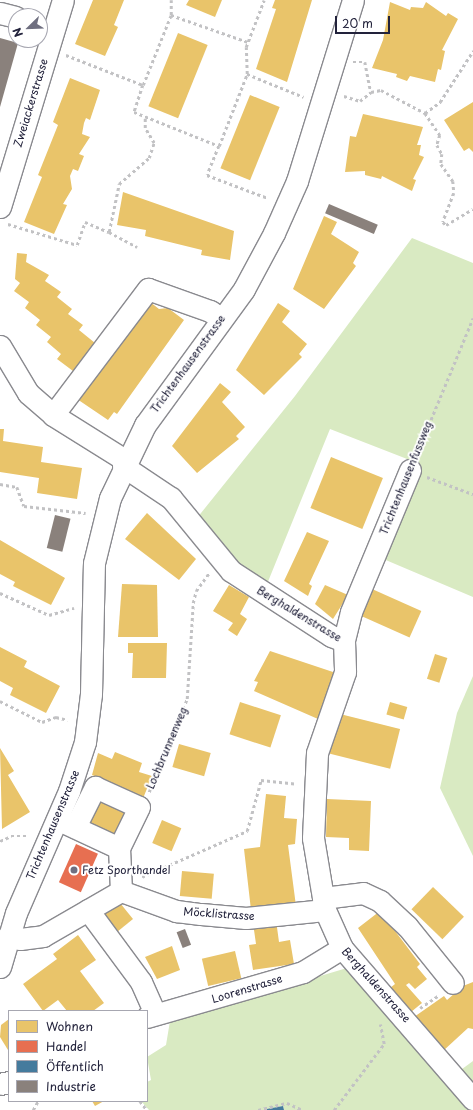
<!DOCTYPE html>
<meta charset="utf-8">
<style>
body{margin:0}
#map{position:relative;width:473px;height:1110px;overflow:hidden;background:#fff;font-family:"Playpen Sans",sans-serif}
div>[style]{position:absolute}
.green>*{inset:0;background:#d9eac2}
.homes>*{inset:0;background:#e9c46a;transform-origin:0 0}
.shops>*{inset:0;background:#e76f51;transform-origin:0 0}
.public>*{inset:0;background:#457b9d}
.industry>*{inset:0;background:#8a817c;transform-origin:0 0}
.path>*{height:2.5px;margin-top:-1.25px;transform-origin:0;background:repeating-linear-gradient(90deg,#c2c2c4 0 3px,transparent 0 6px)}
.roads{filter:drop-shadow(1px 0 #8a8a8f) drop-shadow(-1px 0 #8a8a8f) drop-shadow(0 1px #8a8a8f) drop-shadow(0 -1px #8a8a8f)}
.minor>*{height:21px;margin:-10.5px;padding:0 10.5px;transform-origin:10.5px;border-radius:10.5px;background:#fff}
.dots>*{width:11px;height:11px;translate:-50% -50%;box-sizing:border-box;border:2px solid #fff;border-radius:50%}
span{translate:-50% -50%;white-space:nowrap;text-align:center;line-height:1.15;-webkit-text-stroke:4px #fff;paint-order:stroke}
.street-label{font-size:11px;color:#22223b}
.poi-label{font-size:11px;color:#22223b}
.left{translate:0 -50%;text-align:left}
.legend{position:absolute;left:8px;top:1010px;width:140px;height:92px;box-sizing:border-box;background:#fff;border:1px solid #a7a7b1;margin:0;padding:5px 7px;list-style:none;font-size:12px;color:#22223b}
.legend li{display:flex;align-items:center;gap:8px;height:20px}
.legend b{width:20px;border:1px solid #a7a7b1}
.north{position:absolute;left:8px;top:8px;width:40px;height:40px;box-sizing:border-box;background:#fff;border:1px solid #a7a7b1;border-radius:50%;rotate:247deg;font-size:11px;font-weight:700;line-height:16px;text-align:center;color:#22223b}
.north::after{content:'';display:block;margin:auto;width:14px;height:18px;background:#6f6f80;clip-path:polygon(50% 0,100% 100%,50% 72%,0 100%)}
.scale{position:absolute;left:335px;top:16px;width:55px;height:18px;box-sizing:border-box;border:2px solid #22223b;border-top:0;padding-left:5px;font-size:12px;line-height:14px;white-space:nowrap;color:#22223b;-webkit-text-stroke:3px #fff;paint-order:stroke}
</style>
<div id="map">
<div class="green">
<i style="clip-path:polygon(412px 238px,473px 263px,473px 597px,381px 558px,420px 464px,330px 429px,265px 589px,235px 567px,197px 518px,295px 396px)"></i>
<i style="clip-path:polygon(473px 676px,473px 856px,440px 788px,457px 713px)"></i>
<i style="clip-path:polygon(347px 968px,470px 1110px,284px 1110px,283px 1106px,264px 1110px,149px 1110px,141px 1101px,147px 1101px,147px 1082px,151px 1080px,147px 1057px,166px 1045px,170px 1021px)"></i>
<i style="clip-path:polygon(473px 1061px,473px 1089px,458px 1072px)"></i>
</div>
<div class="homes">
<i style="clip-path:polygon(93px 0,124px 0,114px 25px,118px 27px,105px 56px,75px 44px)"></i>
<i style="clip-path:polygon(189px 0,222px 0,215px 17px,186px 5px)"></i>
<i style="clip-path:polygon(275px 0,312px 0,287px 82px,256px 69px,276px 9px,272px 8px)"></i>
<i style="clip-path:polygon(390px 2px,410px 10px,411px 7px,423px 8px,426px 2px,446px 16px,448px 13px,458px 19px,442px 50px,445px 51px,441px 70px,438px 69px,435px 82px,410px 76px,407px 81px,396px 77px,397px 74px,372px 68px,383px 40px)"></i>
<i style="left:178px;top:33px;width:32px;height:79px;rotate:22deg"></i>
<i style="clip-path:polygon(70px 78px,100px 90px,90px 120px,86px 118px,84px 123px,82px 134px,90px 137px,79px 154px,84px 156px,78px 171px,73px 169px,70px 176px,72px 189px,63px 204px,67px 205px,54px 234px,24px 222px,42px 177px,38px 175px,58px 125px,53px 122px)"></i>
<i style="left:250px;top:95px;width:32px;height:79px;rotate:22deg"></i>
<i style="clip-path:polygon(473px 102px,473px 152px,469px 148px,464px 151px,444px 120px)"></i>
<i style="clip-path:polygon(363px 114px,423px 127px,417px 145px,421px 145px,419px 155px,424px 157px,413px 179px,416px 180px,412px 191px,382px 176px,381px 179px,365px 175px,365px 171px,345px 172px,350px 136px,356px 137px)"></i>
<i style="clip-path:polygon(123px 192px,234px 231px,230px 260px,201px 255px,202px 250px,145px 236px,146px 230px,117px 225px)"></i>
<i style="clip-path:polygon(324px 216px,337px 222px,331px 234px,359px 252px,353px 263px,356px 266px,324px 309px,293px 289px)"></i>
<i style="clip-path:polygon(17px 253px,27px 254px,26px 262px,49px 275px,45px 281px,61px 292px,57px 297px,72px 309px,68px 314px,83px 325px,79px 330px,95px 343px,73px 371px,57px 359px,61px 354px,47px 342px,51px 337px,36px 325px,40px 320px,25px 308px,29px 302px,14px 291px,20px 283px,15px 279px)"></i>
<i style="clip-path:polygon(150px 302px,159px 309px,168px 308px,184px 320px,117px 414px,114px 412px,108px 420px,77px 399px)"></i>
<i style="clip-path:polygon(278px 303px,290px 311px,282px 322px,307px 344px,299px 354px,302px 357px,264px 395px,236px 370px)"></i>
<i style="clip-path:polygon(220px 383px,231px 392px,222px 402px,245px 427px,236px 436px,239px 439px,197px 473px,172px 446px)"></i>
<i style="clip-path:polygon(0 429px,4px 429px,3px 441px,43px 447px,41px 462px,82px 468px,77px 499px,37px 493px,39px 478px,0 472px)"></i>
<i style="left:331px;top:457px;width:56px;height:55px;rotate:22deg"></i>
<i style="clip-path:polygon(147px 513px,196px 559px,179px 580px,125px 539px)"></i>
<i style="clip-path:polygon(307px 532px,329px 541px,309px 584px,312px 586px,308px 596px,284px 581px)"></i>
<i style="clip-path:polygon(0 540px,65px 578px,51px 605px,13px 586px,15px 582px,0 574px)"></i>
<i style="clip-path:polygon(122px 584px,157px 585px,158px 637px,118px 637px)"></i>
<i style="clip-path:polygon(229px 585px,249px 597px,240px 614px,247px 619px,237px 636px,228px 630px,233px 623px,213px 611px)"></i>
<i style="clip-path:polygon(325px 585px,348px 595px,333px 619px,315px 604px)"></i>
<i style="left:372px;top:589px;width:54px;height:29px;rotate:24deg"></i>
<i style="clip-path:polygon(128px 643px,167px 643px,166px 678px,132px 678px,133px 653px,128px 653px)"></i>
<i style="clip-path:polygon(0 647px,27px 661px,24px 667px,60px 686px,46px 713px,10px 695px,13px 688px,0 681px)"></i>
<i style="clip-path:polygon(270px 651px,336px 673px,318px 719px,254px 691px,258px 682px,254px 681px)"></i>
<i style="left:435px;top:654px;width:13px;height:26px;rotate:18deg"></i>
<i style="left:240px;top:702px;width:43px;height:34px;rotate:18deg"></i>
<i style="left:390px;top:702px;width:18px;height:13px;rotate:16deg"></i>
<i style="left:336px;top:713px;width:66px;height:41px;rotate:14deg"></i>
<i style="left:179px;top:744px;width:33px;height:24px;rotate:16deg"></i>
<i style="clip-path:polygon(0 748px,14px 771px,8px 775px,30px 812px,2px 829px)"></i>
<i style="clip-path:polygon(115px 752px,142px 763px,139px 772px,152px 776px,142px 801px,129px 795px,131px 791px,92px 775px,98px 753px,112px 759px)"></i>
<i style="clip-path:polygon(266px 794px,286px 796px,284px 818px,297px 819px,295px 844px,288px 845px,296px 906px,251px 910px,244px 849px,260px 847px)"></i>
<i style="left:99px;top:799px;width:29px;height:27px;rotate:25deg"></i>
<i style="clip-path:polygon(327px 799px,371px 801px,369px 851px,349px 850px,349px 838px,326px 837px)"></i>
<i style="left:162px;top:820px;width:21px;height:25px;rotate:23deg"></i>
<i style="left:182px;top:871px;width:32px;height:25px;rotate:5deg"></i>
<i style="left:433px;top:887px;width:43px;height:31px;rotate:44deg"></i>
<i style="clip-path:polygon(116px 898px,133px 919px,117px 932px,97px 914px)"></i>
<i style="clip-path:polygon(380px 911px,420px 964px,417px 967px,427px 979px,415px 989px,409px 983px,406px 985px,422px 1003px,411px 1012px,390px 988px,395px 984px,358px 928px)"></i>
<i style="clip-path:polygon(276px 920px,279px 942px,290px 940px,294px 964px,253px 970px,249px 945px,256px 944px,253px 923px)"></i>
<i style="clip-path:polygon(78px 935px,96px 960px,80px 971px,104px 1003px,93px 1011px,67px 1011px,58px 1000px,43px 1011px,23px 984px,57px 959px,53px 954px)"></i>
<i style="clip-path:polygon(172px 946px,180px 970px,157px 979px,145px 957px)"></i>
<i style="left:235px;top:951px;width:28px;height:34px;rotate:77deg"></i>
<i style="clip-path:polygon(473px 982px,473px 1029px,468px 1028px,443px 1051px,414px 1017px,444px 996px,447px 1000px,463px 986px)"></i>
<i style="clip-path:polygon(9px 1019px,9px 1050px,8px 1050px,0 1037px,1px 1025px)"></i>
<i style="clip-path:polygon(92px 1101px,104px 1101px,95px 1106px)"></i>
</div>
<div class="shops">
<i style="left:76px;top:844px;width:24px;height:42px;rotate:24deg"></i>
</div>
<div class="public">
<i style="clip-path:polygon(283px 1106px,284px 1110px,267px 1110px,267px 1109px)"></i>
</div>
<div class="industry">
<i style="clip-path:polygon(0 38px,18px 43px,0 107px)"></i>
<i style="left:329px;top:204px;width:53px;height:10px;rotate:23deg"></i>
<i style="left:55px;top:515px;width:16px;height:34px;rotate:14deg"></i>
<i style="left:185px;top:929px;width:17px;height:9px;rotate:69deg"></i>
</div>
<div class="path">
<i style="left:171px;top:15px;width:82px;rotate:19.3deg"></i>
<i style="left:66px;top:55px;width:83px;rotate:21.3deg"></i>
<i style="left:143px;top:85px;width:75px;rotate:-68.2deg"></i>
<i style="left:171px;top:15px;width:15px;rotate:-90deg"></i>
<i style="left:353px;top:62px;width:12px"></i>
<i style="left:365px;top:62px;width:31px;rotate:79deg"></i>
<i style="left:371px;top:92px;width:10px;rotate:-11deg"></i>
<i style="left:381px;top:90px;width:50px;rotate:27.6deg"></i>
<i style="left:425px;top:113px;width:19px;rotate:-36deg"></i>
<i style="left:440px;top:102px;width:61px;rotate:-57.1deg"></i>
<i style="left:247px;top:74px;width:61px;rotate:22deg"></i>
<i style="left:143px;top:85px;width:28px;rotate:108deg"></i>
<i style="left:134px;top:112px;width:92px;rotate:21.8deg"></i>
<i style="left:219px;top:146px;width:31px;rotate:112deg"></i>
<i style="left:207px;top:175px;width:65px;rotate:20.7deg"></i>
<i style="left:344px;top:96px;width:17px;rotate:17deg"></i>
<i style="left:360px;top:101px;width:14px;rotate:-39deg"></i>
<i style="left:425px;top:113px;width:27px;rotate:56deg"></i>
<i style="left:440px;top:135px;width:10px;rotate:107deg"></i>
<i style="left:437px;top:145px;width:10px;rotate:61deg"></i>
<i style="left:442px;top:154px;width:10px;rotate:96deg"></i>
<i style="left:441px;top:164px;width:21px;rotate:55deg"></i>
<i style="left:453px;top:181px;width:12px;rotate:85deg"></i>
<i style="left:454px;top:193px;width:31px;rotate:111deg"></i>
<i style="left:443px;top:222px;width:4px;rotate:45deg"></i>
<i style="left:446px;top:225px;width:31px;rotate:-31deg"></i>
<i style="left:219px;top:146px;width:77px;rotate:-68.7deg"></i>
<i style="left:247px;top:74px;width:27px;rotate:-92deg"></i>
<i style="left:246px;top:47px;width:50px;rotate:-69deg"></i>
<i style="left:8px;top:224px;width:72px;rotate:16.9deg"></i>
<i style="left:77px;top:245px;width:24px;rotate:-71deg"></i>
<i style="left:85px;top:222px;width:26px;rotate:23deg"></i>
<i style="left:109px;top:232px;width:49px;rotate:-78.2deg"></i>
<i style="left:119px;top:184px;width:40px;rotate:-41deg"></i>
<i style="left:149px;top:158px;width:16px;rotate:-72deg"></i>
<i style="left:154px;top:143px;width:17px;rotate:-121deg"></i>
<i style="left:145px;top:128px;width:11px;rotate:-90deg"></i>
<i style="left:109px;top:232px;width:32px;rotate:28deg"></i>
<i style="left:417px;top:453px;width:146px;rotate:-67.5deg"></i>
<i style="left:427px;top:477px;width:49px;rotate:20.3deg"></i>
<i style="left:0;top:484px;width:17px;rotate:10deg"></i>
<i style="left:17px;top:487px;width:20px;rotate:70deg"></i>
<i style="left:24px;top:506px;width:62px;rotate:6.4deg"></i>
<i style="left:0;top:593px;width:54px;rotate:24.2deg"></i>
<i style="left:49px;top:615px;width:26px;rotate:-16deg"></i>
<i style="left:0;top:701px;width:47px;rotate:26.6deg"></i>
<i style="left:42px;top:722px;width:15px;rotate:-20deg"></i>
<i style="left:56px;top:717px;width:12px;rotate:14deg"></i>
<i style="left:149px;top:792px;width:100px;rotate:-67.8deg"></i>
<i style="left:187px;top:699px;width:96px;rotate:-86.4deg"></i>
<i style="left:193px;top:603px;width:12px;rotate:-76deg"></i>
<i style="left:196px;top:591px;width:22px;rotate:-54deg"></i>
<i style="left:0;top:841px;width:12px;rotate:-24deg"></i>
<i style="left:11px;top:836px;width:18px"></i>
<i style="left:142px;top:877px;width:115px;rotate:-23.7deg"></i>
<i style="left:247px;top:831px;width:53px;rotate:-74.6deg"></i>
<i style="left:261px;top:780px;width:36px;rotate:6deg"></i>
<i style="left:420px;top:1008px;width:23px;rotate:-34deg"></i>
<i style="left:140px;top:1101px;width:11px;rotate:52deg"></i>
<i style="left:33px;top:1110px;width:10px;rotate:-61deg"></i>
<i style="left:258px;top:1110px;width:30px;rotate:-14deg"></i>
<i style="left:287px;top:1103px;width:17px;rotate:24deg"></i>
<i style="left:334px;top:1110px;width:83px;rotate:-52.9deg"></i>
<i style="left:384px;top:1044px;width:20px;rotate:-101deg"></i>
</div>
<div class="roads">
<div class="minor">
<i style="left:0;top:13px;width:16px;rotate:14deg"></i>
<i style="left:0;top:207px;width:216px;rotate:-73.1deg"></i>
<i style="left:0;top:346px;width:55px;rotate:59.2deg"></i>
<i style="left:28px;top:393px;width:33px;rotate:41deg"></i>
<i style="left:53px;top:415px;width:85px;rotate:32deg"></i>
<i style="left:53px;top:415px;width:158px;rotate:-53deg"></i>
<i style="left:148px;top:289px;width:66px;rotate:19.5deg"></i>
<i style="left:210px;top:311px;width:14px;rotate:34deg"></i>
<i style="left:123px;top:466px;width:58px;rotate:33.7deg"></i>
<i style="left:171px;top:498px;width:94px;rotate:50.6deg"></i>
<i style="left:231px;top:571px;width:119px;rotate:33deg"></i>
<i style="left:331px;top:636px;width:14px;rotate:21deg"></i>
<i style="left:410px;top:470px;width:154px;rotate:112.6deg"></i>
<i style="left:351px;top:612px;width:30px;rotate:104deg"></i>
<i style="left:344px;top:641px;width:31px;rotate:88deg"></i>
<i style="left:345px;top:672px;width:86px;rotate:109.1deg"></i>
<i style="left:317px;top:753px;width:85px;rotate:92.7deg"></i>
<i style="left:313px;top:838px;width:73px;rotate:80.5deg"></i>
<i style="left:325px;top:910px;width:42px;rotate:65.9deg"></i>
<i style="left:342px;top:948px;width:200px;rotate:49.1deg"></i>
<i style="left:63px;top:822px;width:62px;rotate:24.9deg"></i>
<i style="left:75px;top:827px;width:45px;rotate:-63.4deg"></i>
<i style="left:95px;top:787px;width:48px;rotate:24.4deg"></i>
<i style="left:139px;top:807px;width:46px;rotate:116deg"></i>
<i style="left:119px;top:848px;width:43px;rotate:87.3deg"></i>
<i style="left:323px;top:898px;width:40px;rotate:-7.1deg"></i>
<i style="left:363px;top:893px;width:19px;rotate:25deg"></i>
<i style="left:380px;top:901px;width:37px;rotate:43deg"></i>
<i style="left:407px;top:926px;width:73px;rotate:51.1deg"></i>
<i style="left:88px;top:910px;width:89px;rotate:53.6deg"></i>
<i style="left:141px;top:982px;width:35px;rotate:66deg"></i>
<i style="left:8px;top:936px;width:12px;rotate:14deg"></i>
<i style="left:20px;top:939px;width:23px;rotate:-7deg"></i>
<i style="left:43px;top:936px;width:90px;rotate:-30deg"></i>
<i style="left:121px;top:891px;width:59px;rotate:20deg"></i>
<i style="left:176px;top:911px;width:25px;rotate:7deg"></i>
<i style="left:201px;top:914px;width:45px;rotate:5.1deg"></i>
<i style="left:246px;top:918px;width:79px;rotate:-5.8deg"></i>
<i style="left:0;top:967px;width:56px;rotate:-73.5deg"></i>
<i style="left:16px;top:913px;width:133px;rotate:-66.5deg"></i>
<i style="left:69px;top:791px;width:52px;rotate:-71.9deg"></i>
<i style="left:85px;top:742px;width:48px;rotate:-82.9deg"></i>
<i style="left:91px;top:694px;width:131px;rotate:-88.7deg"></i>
<i style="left:94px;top:563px;width:67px;rotate:-76.2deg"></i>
<i style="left:110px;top:498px;width:81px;rotate:-64.4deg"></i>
<i style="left:145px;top:425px;width:168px;rotate:-53.9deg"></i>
<i style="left:244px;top:289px;width:64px;rotate:-61.8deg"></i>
<i style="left:274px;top:233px;width:57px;rotate:-66.1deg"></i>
<i style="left:297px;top:181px;width:189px;rotate:-72.8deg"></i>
<i style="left:147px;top:1017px;width:162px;rotate:-16.1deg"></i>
<i style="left:303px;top:972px;width:46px;rotate:-31.6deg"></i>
<i style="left:0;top:1084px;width:9px;rotate:-13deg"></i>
</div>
</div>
<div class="dots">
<i style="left:74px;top:870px;background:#6f6f80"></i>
</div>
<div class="street-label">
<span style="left:31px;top:103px;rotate:-73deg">Zweiackerstrasse</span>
<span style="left:188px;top:364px;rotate:-54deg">Trichtenhausenstrasse</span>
<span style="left:406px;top:478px;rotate:-68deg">Trichtenhausenfussweg</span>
<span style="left:299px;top:614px;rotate:31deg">Berghaldenstrasse</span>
<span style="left:167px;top:748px;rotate:-67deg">Lochbrunnenweg</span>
<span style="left:53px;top:825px;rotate:-67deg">Trichtenhausenstrasse</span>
<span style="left:219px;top:914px;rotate:4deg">Möcklistrasse</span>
<span style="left:376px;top:985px;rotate:48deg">Berghaldenstrasse</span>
<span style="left:247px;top:989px;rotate:-17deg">Loorenstrasse</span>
</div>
<div class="poi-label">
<span class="left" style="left:82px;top:870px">Fetz Sporthandel</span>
</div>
<ul class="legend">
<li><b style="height:11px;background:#e9c46a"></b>Wohnen</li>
<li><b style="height:11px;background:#e76f51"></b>Handel</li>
<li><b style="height:11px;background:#457b9d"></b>Öffentlich</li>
<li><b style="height:11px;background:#8a817c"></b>Industrie</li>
</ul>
<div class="north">N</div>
<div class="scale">20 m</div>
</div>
